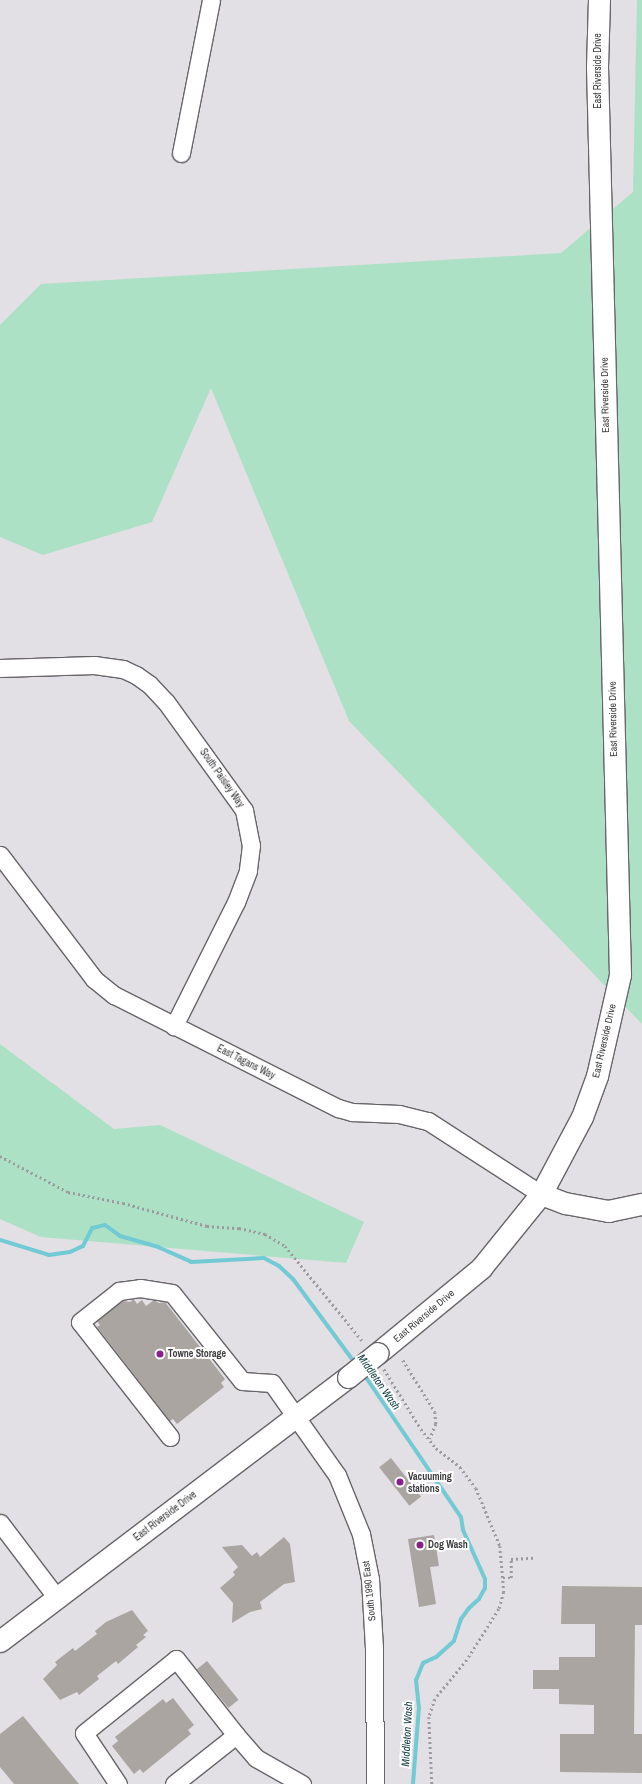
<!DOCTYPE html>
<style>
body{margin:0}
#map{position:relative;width:642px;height:1784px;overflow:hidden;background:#e2dfe5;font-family:"Archivo Narrow",sans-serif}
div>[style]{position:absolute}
.green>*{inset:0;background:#ade1c5}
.stream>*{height:4px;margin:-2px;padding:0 2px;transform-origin:2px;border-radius:2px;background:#71cad4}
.building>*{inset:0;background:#aaa5a0;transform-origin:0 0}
.path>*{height:2.5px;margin-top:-1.25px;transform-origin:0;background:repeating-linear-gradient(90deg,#9c9a9e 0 2px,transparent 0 5px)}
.roads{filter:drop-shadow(1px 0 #68656a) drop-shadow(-1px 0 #68656a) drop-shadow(0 1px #68656a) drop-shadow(0 -1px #68656a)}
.minor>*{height:17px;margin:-8.5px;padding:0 8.5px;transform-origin:8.5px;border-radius:8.5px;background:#fff}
.major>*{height:21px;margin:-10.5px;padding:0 10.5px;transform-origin:10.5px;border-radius:10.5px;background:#fff}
.bridges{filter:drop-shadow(1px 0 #68656a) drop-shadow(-1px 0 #68656a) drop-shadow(0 1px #68656a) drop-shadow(0 -1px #68656a)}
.major-bridge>*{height:21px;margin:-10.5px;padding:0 10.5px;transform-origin:10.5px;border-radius:10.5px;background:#fff}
.dots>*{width:11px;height:11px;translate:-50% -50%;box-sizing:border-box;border:2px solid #fff;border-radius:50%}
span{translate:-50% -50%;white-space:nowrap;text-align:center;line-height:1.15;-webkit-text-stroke:4px #fff;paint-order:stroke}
.street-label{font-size:10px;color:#3c3b3d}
.poi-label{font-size:10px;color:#3c3b3d;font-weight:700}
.left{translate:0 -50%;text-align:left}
.water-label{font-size:11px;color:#0f3b3f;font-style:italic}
</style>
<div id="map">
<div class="green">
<i style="clip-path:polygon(637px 0,642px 0,642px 1024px,349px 721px,211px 388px,152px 522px,43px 555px,0 537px,0 325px,41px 284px,561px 253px,633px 192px)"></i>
<i style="clip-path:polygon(0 1044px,114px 1129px,160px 1125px,364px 1222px,346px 1263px,41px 1237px,0 1219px)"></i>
</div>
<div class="stream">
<i style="left:0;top:1240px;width:51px;rotate:17deg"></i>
<i style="left:49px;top:1255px;width:21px;rotate:-8deg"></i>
<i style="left:70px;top:1252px;width:14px;rotate:-25deg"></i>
<i style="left:83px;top:1246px;width:20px;rotate:-63deg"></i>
<i style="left:92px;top:1228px;width:13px;rotate:-13deg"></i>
<i style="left:105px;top:1225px;width:19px;rotate:36deg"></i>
<i style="left:120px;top:1236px;width:40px;rotate:16deg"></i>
<i style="left:158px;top:1247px;width:36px;rotate:24deg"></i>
<i style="left:191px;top:1262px;width:73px;rotate:-3.1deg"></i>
<i style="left:264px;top:1258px;width:17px;rotate:28deg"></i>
<i style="left:279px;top:1266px;width:19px;rotate:43deg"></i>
<i style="left:293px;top:1279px;width:104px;rotate:53.6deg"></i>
<i style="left:363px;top:1373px;width:174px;rotate:55.8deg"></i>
<i style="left:461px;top:1517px;width:13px;rotate:81deg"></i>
<i style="left:463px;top:1530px;width:54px;rotate:65.8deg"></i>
<i style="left:485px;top:1579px;width:9px;rotate:90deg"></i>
<i style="left:485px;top:1588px;width:13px;rotate:119deg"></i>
<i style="left:479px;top:1599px;width:13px;rotate:138deg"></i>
<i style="left:469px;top:1608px;width:14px;rotate:126deg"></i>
<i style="left:461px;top:1619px;width:23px;rotate:108deg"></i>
<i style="left:454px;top:1641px;width:24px;rotate:138deg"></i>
<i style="left:436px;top:1657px;width:14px;rotate:155deg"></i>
<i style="left:423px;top:1663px;width:18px;rotate:112deg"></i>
<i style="left:416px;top:1680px;width:27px;rotate:84deg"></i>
<i style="left:419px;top:1707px;width:77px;rotate:94.5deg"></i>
</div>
<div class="building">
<i style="clip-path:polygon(134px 1299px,137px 1304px,142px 1300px,146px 1306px,154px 1300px,159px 1303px,165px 1302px,225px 1379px,221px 1383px,224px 1387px,177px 1424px,173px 1419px,170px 1421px,97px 1327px,100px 1325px,97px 1321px,123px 1301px,130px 1302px)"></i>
<i style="left:391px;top:1458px;width:49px;height:15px;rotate:52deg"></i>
<i style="clip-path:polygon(434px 1535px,439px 1566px,430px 1567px,436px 1604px,419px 1607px,408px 1539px)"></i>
<i style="clip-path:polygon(284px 1537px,290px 1544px,295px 1582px,284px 1584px,260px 1602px,262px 1609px,250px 1612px,232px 1623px,233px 1603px,220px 1588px,235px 1575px,233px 1572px,238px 1567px,222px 1547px,242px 1545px,252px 1556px,257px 1552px,260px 1557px)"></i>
<i style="clip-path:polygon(562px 1586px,642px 1587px,642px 1625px,635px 1625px,634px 1734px,642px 1734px,642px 1773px,560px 1772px,560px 1734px,594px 1734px,594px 1705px,559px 1704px,559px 1689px,533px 1689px,533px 1670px,559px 1670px,559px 1657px,595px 1657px,595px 1624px,561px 1624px)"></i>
<i style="clip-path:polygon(132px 1610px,148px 1631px,143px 1635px,146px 1637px,136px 1645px,138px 1647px,118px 1664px,116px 1661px,97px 1676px,99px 1679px,79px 1695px,77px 1692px,60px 1700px,43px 1679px,57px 1665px,55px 1662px,73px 1648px,75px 1651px,97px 1634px,95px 1631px,106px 1622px)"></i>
<i style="left:207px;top:1661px;width:50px;height:13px;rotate:51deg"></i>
<i style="clip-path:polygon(173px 1698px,194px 1725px,188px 1730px,191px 1734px,143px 1773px,140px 1769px,134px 1774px,112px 1746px,118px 1741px,115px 1737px,163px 1699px,166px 1703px)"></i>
<i style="clip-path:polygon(23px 1716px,79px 1784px,14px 1784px,0 1767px,0 1734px)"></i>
</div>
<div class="path">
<i style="left:0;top:1156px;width:77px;rotate:27.9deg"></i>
<i style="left:68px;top:1192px;width:56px;rotate:11.3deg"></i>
<i style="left:123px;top:1203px;width:87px;rotate:15.3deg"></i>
<i style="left:207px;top:1226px;width:32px;rotate:4deg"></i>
<i style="left:239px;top:1228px;width:27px;rotate:13deg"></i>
<i style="left:265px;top:1234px;width:23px;rotate:31deg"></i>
<i style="left:285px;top:1246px;width:125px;rotate:50.8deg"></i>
<i style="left:403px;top:1360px;width:61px;rotate:58.4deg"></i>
<i style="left:435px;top:1412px;width:12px;rotate:85deg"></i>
<i style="left:436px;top:1424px;width:16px;rotate:112deg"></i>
<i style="left:384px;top:1369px;width:70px;rotate:58.3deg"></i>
<i style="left:421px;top:1429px;width:24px;rotate:52deg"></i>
<i style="left:436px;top:1448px;width:31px;rotate:38deg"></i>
<i style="left:460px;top:1467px;width:26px;rotate:53deg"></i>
<i style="left:476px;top:1488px;width:63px;rotate:67.5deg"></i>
<i style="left:500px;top:1546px;width:46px;rotate:85deg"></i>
<i style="left:504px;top:1592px;width:18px;rotate:106deg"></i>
<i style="left:499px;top:1609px;width:60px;rotate:122.1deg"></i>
<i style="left:467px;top:1660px;width:50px;rotate:129.4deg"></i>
<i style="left:435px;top:1699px;width:19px;rotate:108deg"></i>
<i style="left:429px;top:1717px;width:67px;rotate:87.4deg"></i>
<i style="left:503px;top:1578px;width:8px"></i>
<i style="left:511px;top:1578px;width:19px;rotate:-90deg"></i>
<i style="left:511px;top:1559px;width:22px;rotate:-3deg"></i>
</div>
<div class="roads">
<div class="minor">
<i style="left:181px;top:153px;width:156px;rotate:-78.9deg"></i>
<i style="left:0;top:668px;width:94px;rotate:-1.8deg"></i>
<i style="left:94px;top:665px;width:29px;rotate:8deg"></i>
<i style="left:123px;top:669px;width:14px;rotate:25deg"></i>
<i style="left:136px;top:675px;width:16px;rotate:35deg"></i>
<i style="left:149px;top:684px;width:25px;rotate:47deg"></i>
<i style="left:166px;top:702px;width:133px;rotate:54.2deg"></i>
<i style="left:244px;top:810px;width:36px;rotate:79deg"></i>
<i style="left:251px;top:845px;width:26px;rotate:97deg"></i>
<i style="left:248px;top:871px;width:33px;rotate:111deg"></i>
<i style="left:236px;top:902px;width:139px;rotate:116.6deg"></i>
<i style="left:0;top:855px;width:156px;rotate:52.8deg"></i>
<i style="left:94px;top:979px;width:26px;rotate:39deg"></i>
<i style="left:114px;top:995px;width:251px;rotate:26.8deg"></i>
<i style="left:338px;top:1108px;width:15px;rotate:16deg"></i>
<i style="left:352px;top:1112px;width:47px;rotate:2.4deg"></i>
<i style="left:399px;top:1114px;width:30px;rotate:14deg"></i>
<i style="left:428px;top:1121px;width:135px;rotate:32.9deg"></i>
<i style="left:170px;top:1437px;width:146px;rotate:-128deg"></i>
<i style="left:80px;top:1322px;width:50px;rotate:-38.5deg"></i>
<i style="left:119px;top:1291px;width:21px;rotate:-8deg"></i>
<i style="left:140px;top:1288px;width:32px;rotate:9deg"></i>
<i style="left:172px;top:1293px;width:112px;rotate:51.5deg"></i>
<i style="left:242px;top:1381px;width:30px;rotate:4deg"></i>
<i style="left:272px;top:1383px;width:113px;rotate:54.8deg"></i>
<i style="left:337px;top:1475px;width:64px;rotate:67.9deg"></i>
<i style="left:361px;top:1534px;width:46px;rotate:78.7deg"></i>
<i style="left:370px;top:1579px;width:69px;rotate:86.7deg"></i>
<i style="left:374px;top:1648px;width:136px;rotate:89.6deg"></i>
<i style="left:0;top:1523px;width:94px;rotate:52.8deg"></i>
<i style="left:236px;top:1735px;width:30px;rotate:49deg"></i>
<i style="left:256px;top:1758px;width:53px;rotate:29.5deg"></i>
<i style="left:118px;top:1784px;width:61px;rotate:-123.7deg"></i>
<i style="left:84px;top:1733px;width:118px;rotate:-38.8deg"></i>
<i style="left:176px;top:1659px;width:97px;rotate:51.7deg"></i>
<i style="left:236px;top:1735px;width:79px;rotate:141.7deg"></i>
</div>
<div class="major">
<i style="left:541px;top:1194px;width:26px;rotate:21deg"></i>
<i style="left:565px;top:1203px;width:44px;rotate:10.5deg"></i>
<i style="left:608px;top:1211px;width:35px;rotate:-12deg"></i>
<i style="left:378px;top:1353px;width:134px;rotate:-39.5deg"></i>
<i style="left:481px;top:1268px;width:95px;rotate:-51deg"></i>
<i style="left:541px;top:1194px;width:87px;rotate:-62deg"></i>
<i style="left:582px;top:1117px;width:44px;rotate:-69.9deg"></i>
<i style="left:597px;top:1076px;width:104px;rotate:-77.2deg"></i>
<i style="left:620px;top:975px;width:908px;rotate:-91.45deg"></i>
<i style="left:597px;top:67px;width:67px;rotate:-88.3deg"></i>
<i style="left:0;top:1641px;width:437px;rotate:-37.2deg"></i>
</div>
</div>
<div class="bridges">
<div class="major-bridge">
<i style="left:348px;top:1377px;width:38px;rotate:-39deg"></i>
</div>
</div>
<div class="dots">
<i style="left:160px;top:1354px;background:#872189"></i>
<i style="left:400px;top:1482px;background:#872189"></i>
<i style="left:420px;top:1545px;background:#872189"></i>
</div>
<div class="street-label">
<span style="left:598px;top:71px;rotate:-90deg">East Riverside Drive</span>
<span style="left:605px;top:395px;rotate:-91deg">East Riverside Drive</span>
<span style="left:613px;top:719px;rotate:-91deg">East Riverside Drive</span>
<span style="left:222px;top:778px;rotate:55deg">South Paisley Way</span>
<span style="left:604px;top:1041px;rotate:-77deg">East Riverside Drive</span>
<span style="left:246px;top:1062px;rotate:27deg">East Tagans Way</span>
<span style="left:424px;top:1316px;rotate:-40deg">East Riverside Drive</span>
<span style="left:165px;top:1516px;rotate:-37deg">East Riverside Drive</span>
<span style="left:369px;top:1591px;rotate:-96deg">South 1990 East</span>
</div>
<div class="poi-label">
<span class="left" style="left:168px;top:1354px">Towne Storage</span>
<span class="left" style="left:408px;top:1482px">Vacuuming<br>stations</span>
<span class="left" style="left:428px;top:1545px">Dog Wash</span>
</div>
<div class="water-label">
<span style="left:379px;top:1382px;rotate:55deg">Middleton Wash</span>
<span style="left:407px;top:1734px;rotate:-87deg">Middleton Wash</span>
</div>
</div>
